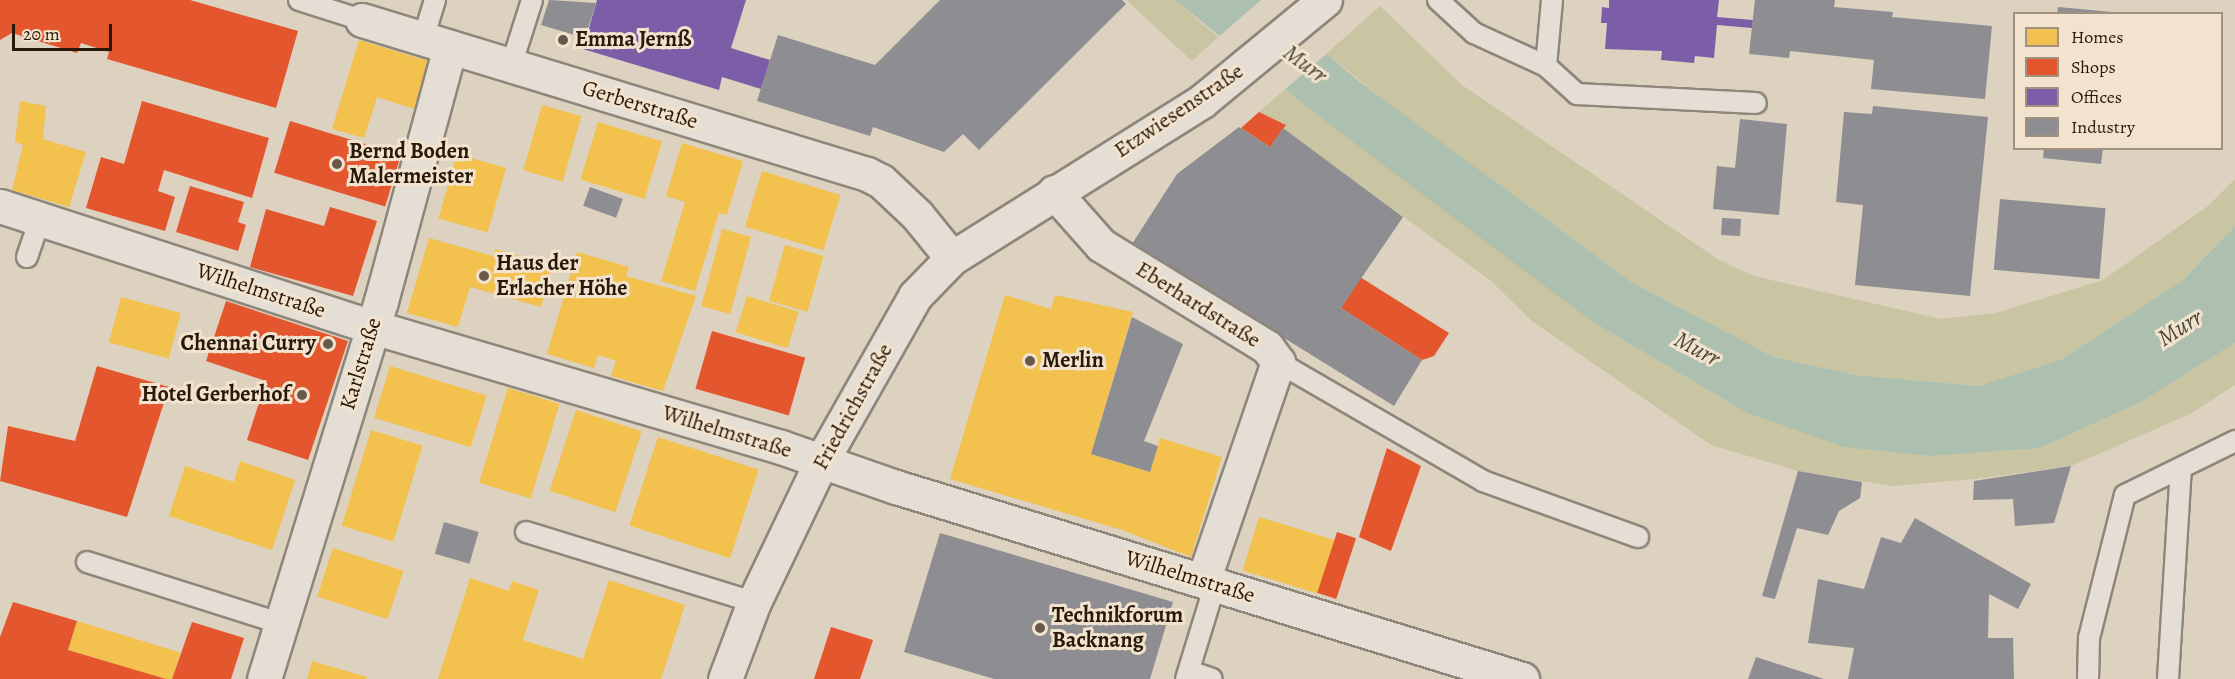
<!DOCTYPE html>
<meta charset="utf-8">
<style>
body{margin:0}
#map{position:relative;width:2235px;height:679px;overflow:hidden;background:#ddd1bf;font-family:Alegreya,serif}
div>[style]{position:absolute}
.green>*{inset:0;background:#c9c5a2}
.water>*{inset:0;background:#adc0b0}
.pier>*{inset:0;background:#ddd1bf}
.homes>*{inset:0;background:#f2c14e;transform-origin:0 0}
.shops>*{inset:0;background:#e4572e;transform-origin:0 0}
.offices>*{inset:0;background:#7b5ea7}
.industry>*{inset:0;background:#8d8d92;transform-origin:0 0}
.roads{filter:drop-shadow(2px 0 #8e867a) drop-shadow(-2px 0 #8e867a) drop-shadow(0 2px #8e867a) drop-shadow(0 -2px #8e867a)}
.service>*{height:20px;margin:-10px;padding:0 10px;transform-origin:10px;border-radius:10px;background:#e4ded5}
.minor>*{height:33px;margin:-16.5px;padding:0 16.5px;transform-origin:16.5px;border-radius:16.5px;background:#e4ded5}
.tertiary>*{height:33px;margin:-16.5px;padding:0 16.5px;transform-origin:16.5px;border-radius:16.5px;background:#e4ded5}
.dots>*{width:16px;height:16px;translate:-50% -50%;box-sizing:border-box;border:3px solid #f1e3cd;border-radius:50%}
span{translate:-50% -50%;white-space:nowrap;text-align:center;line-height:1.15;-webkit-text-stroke:6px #f1e3cd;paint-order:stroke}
.poi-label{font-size:22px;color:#2a190b;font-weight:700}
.left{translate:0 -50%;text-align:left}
.right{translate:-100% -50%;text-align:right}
.street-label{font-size:22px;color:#2a190b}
.water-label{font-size:24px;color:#4b493b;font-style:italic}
.legend{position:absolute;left:2013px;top:12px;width:210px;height:138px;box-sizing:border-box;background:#f1e3cd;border:2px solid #a1927f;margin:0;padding:8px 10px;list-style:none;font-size:18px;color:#2a190b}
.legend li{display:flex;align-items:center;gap:12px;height:30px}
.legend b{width:30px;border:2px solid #a1927f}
.scale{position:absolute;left:12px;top:24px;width:100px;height:27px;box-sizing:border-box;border:3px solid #2a190b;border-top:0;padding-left:8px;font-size:18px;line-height:21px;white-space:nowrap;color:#2a190b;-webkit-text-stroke:4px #f1e3cd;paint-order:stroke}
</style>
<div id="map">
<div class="green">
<i style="clip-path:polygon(1126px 0,1175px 0,1218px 37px,1192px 61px)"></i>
<i style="clip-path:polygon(1380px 6px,1462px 85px,1719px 260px,1754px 276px,1941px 319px,1996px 313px,2103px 280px,2208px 206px,2235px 179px,2235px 226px,2183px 280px,2062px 359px,1979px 386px,1856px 375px,1774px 357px,1631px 282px,1481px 175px,1326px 54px)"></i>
<i style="clip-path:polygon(1285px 89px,1591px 321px,1747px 413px,1931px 456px,2040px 448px,2141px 402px,2235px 343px,2235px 385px,2190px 414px,2071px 466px,1974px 479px,1893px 486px,1798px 471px,1711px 445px,1532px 321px,1491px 281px,1283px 128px,1285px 124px,1259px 112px)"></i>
</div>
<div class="water">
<i style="clip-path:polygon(1175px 0,1262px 0,1355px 78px,1631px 282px,1774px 357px,1856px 375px,1979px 386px,2062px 359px,2183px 280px,2235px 226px,2235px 343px,2141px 402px,2040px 448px,1931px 456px,1844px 447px,1747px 413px,1591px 321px,1326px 122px)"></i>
</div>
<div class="pier">
<i style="clip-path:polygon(1261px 0,1267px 0,1329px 52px,1283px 91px,1216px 39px)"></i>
</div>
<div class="homes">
<i style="clip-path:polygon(359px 40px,428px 61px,414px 109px,377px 97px,364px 138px,332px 129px)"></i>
<i style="clip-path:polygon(20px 101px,46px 106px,43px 139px,86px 152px,69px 207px,12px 190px,23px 145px,15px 142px)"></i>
<i style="left:542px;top:105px;width:41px;height:68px;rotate:16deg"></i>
<i style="left:598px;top:122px;width:67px;height:60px;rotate:17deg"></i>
<i style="clip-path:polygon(682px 143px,743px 161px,727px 215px,719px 213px,695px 291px,661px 281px,685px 202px,666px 196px)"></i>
<i style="left:457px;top:154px;width:51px;height:67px;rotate:16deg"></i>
<i style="left:762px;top:171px;width:82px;height:58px;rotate:17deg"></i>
<i style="left:722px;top:229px;width:30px;height:80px;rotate:15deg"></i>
<i style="clip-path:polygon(429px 238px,493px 256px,495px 249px,553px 265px,541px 307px,470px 287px,458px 327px,407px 313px)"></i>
<i style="left:785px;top:245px;width:40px;height:58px;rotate:16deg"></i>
<i style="clip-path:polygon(577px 252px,629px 267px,626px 276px,696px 296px,663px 391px,611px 376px,616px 361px,598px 355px,594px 368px,547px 354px)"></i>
<i style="clip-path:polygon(1005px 295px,1051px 309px,1055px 295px,1133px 312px,1091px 454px,1150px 472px,1160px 438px,1222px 457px,1191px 557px,1122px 530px,950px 479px)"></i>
<i style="left:747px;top:296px;width:54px;height:38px;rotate:17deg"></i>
<i style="left:121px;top:297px;width:62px;height:47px;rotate:15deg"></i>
<i style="left:390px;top:366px;width:101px;height:54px;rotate:17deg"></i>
<i style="left:508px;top:388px;width:54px;height:99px;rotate:17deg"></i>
<i style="left:576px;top:410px;width:69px;height:85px;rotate:18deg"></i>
<i style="left:371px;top:430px;width:54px;height:100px;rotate:17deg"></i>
<i style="left:658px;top:437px;width:106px;height:93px;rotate:18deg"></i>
<i style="clip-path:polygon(240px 461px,295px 480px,272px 550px,169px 516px,185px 466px,234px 482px)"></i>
<i style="left:1259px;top:517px;width:79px;height:56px;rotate:17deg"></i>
<i style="left:333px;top:548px;width:74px;height:51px;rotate:18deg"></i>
<i style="clip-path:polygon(470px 578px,509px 591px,512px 581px,539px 590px,523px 640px,583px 659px,609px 580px,685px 605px,661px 679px,438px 679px)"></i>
<i style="left:77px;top:621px;width:108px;height:30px;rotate:17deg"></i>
<i style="clip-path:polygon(312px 661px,367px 677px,366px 679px,307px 679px)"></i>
</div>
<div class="shops">
<i style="clip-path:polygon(0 0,190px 0,298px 31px,276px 108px,107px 59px,109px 52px,81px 43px,77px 53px,12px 33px,0 40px)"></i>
<i style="clip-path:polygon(142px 101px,269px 138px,252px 198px,164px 170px,158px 191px,175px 197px,165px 231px,86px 208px,101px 157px,124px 164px)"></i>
<i style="clip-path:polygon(1259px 112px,1286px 125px,1270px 147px,1241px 128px)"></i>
<i style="left:290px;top:121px;width:116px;height:54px;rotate:17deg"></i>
<i style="clip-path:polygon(190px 186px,244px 202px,238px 222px,246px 225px,238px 251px,176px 232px)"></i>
<i style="clip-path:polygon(330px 207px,377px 221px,353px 296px,250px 267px,266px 209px,324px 226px)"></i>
<i style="clip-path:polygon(1360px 277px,1449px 333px,1434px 356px,1422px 360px,1341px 308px)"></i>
<i style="clip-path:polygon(226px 301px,348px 341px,308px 460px,247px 440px,266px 381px,206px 361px)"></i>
<i style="left:712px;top:331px;width:97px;height:60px;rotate:16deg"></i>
<i style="clip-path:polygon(97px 366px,169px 387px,127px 517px,0 481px,8px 426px,75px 441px)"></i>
<i style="clip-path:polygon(1387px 448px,1421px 466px,1391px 551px,1359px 537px)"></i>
<i style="left:1337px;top:532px;width:20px;height:64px;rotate:18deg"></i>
<i style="clip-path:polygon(13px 602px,77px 621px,68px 650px,166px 679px,0 679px,0 637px)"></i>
<i style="clip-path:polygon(192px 622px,244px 638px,231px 679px,172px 679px)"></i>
<i style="clip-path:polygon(831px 627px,873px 640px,860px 679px,814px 679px)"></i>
</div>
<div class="offices">
<i style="clip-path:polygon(597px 0,746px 0,731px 48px,770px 60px,761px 89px,722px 77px,719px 90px,583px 49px)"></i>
<i style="clip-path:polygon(1609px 0,1719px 0,1717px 17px,1753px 20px,1752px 28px,1717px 25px,1714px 58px,1695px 56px,1694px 63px,1661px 60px,1662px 51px,1605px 49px,1607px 23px,1601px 23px,1602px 7px,1609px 8px)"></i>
</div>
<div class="industry">
<i style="clip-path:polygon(549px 0,596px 3px,585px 38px,541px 25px)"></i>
<i style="clip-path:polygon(940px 0,1122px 0,1126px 4px,979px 150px,963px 134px,944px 152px,873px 127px,870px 136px,757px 101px,778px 35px,875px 65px)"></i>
<i style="clip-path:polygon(1755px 0,1835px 0,1834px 7px,1893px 12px,1892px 17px,1992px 26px,1985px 99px,1871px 89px,1874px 60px,1790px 51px,1789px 58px,1749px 54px)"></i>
<i style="clip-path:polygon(2058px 7px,2112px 12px,2112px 14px,2057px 14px)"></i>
<i style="clip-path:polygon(1873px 106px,1988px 117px,1970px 296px,1855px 285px,1863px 205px,1836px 202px,1844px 112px,1872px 114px)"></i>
<i style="clip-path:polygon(1740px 119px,1787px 124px,1779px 215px,1713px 209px,1717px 166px,1735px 168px)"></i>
<i style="clip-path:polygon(1239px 127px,1270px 147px,1283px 128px,1403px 217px,1341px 308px,1422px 360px,1394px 406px,1132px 244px,1177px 174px)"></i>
<i style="clip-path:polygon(2044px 148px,2103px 148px,2101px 164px,2043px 158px)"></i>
<i style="left:590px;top:187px;width:35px;height:20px;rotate:20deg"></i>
<i style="left:2000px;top:199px;width:106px;height:71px;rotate:5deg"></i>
<i style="left:1722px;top:218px;width:19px;height:17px;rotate:3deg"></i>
<i style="clip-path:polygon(1132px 317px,1183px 344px,1144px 441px,1158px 446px,1150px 472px,1091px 454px)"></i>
<i style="clip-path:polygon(2071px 466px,2054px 523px,2015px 526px,2013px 499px,1973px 500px,1974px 481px)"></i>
<i style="clip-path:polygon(1798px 471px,1862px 482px,1860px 498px,1839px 511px,1828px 535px,1797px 528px,1775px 599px,1762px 596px)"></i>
<i style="clip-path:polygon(1915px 518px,2031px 584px,2018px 609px,1989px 594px,1988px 638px,2013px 638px,2014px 679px,1848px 679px,1854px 648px,1808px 643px,1818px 579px,1864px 589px,1881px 537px,1901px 543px)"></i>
<i style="left:444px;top:522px;width:36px;height:33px;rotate:16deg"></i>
<i style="clip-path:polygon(940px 533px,1173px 602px,1150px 679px,994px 679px,904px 652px)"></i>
<i style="clip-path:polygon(1756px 657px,1824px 679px,1748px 679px)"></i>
</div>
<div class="roads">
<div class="service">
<i style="left:299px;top:0;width:66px;rotate:17.6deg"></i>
<i style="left:1438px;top:0;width:49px;rotate:42.5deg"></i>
<i style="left:1474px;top:33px;width:79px;rotate:24.6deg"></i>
<i style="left:1546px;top:66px;width:66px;rotate:-84.8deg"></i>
<i style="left:423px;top:39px;width:41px;rotate:-72.9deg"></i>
<i style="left:511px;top:66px;width:69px;rotate:-72.3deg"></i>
<i style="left:1546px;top:66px;width:42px;rotate:42.1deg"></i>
<i style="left:1577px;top:94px;width:179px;rotate:2.9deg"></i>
<i style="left:27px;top:257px;width:40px;rotate:-71.1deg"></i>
<i style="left:1278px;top:362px;width:237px;rotate:30.1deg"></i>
<i style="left:1483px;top:481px;width:165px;rotate:19.9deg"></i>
<i style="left:526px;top:532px;width:239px;rotate:17.1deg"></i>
<i style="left:87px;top:562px;width:205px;rotate:17.6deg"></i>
<i style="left:1189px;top:671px;width:24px;rotate:19deg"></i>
<i style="left:1186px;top:679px;width:98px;rotate:-72.9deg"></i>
<i style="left:2088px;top:679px;width:41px;rotate:-88.6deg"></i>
<i style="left:2089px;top:638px;width:147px;rotate:-75.9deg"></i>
<i style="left:2125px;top:495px;width:123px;rotate:-26.1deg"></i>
<i style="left:2168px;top:679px;width:210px;rotate:-86.5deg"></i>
</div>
<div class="minor">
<i style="left:362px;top:20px;width:528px;rotate:16.96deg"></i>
<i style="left:867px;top:174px;width:16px;rotate:27deg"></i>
<i style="left:881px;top:181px;width:50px;rotate:43.4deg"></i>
<i style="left:917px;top:215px;width:55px;rotate:50.9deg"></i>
<i style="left:1054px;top:192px;width:71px;rotate:48.4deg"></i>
<i style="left:1101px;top:245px;width:195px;rotate:31.6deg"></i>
<i style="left:1267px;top:347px;width:19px;rotate:54deg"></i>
<i style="left:1278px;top:362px;width:231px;rotate:108.9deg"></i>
<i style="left:0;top:206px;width:392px;rotate:18deg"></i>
<i style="left:373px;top:327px;width:425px;rotate:16.4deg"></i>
<i style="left:781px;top:447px;width:122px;rotate:19.2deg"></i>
<i style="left:896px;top:487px;width:655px;rotate:17.05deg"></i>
<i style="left:264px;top:679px;width:396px;rotate:-72.8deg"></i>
<i style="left:381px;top:301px;width:263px;rotate:-74.8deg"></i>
</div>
<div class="tertiary">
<i style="left:725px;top:679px;width:82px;rotate:-69.4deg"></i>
<i style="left:754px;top:602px;width:157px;rotate:-64.4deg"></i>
<i style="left:822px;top:460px;width:189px;rotate:-60.4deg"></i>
<i style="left:915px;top:296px;width:53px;rotate:-45.8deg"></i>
<i style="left:952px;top:258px;width:295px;rotate:-32.1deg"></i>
<i style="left:1202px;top:101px;width:159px;rotate:-39.4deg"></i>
</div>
</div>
<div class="dots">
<i style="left:563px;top:40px;background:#69594a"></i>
<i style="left:337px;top:164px;background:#69594a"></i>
<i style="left:484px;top:276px;background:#69594a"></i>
<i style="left:328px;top:344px;background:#69594a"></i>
<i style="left:1030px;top:361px;background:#69594a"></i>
<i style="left:302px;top:395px;background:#69594a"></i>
<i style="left:1040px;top:628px;background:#69594a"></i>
</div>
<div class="poi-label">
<span class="left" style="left:575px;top:40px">Emma Jernß</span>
<span class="left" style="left:349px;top:164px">Bernd Boden<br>Malermeister</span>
<span class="left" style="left:496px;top:276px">Haus der<br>Erlacher Höhe</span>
<span class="right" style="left:316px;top:344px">Chennai Curry</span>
<span class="left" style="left:1042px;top:361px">Merlin</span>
<span class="right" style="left:290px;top:395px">Hotel Gerberhof</span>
<span class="left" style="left:1052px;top:628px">Technikforum<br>Backnang</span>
</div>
<div class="street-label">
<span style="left:640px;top:105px;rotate:17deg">Gerberstraße</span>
<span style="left:1179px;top:111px;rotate:-34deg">Etzwiesenstraße</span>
<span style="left:261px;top:291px;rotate:18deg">Wilhelmstraße</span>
<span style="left:1198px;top:305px;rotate:32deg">Eberhardstraße</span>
<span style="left:361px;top:364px;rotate:-73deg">Karlstraße</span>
<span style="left:853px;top:407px;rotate:-61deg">Friedrichstraße</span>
<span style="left:727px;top:432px;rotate:17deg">Wilhelmstraße</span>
<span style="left:1190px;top:577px;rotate:17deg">Wilhelmstraße</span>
</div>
<div class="water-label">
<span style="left:1305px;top:64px;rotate:37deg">Murr</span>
<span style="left:2180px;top:328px;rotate:-32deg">Murr</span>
<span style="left:1697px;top:349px;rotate:28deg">Murr</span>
</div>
<ul class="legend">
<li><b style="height:16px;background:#f2c14e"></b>Homes</li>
<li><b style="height:16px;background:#e4572e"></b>Shops</li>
<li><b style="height:16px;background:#7b5ea7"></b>Offices</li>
<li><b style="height:16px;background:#8d8d92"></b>Industry</li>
</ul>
<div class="scale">20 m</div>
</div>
